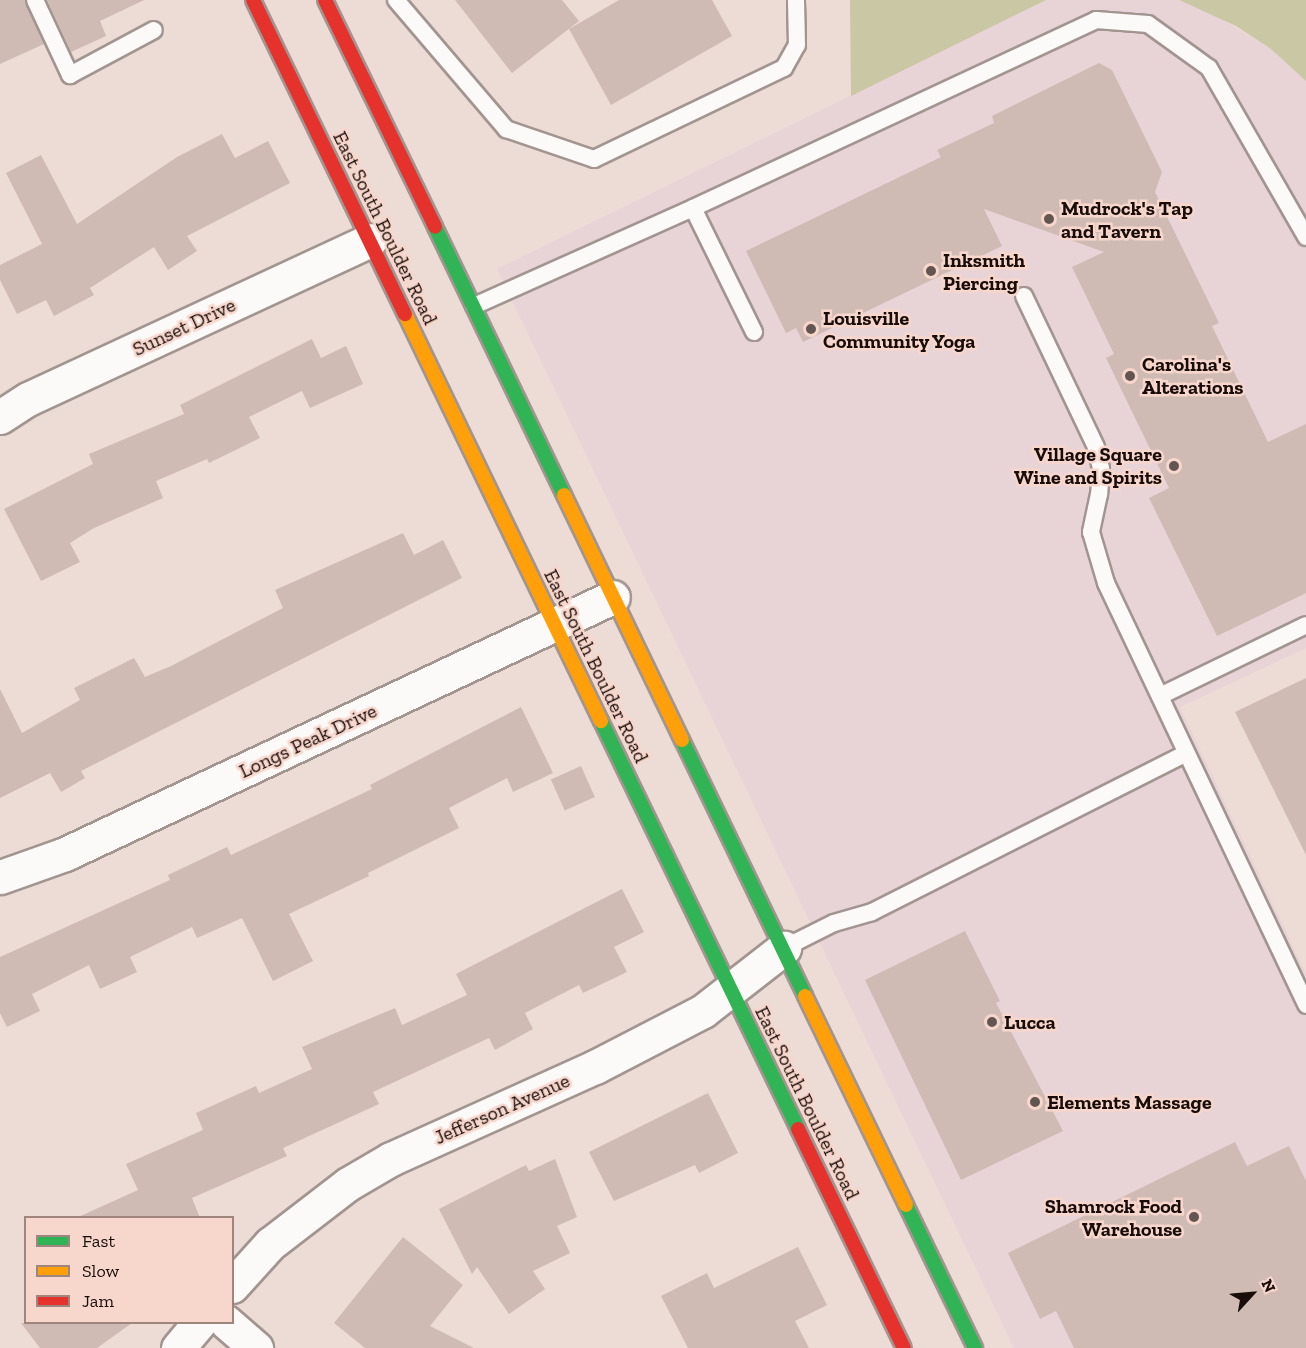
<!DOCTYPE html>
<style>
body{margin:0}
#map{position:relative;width:1306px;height:1348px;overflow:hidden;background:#eddbd5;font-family:"Zilla Slab",serif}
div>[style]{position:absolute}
.commercial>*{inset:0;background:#e8d3d7}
.forest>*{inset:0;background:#cac7a5}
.building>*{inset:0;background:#cfbbb4;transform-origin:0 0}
.roads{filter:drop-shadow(2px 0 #a29590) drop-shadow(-2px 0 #a29590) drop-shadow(0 2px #a29590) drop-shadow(0 -2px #a29590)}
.lane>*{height:16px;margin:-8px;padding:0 8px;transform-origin:8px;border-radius:8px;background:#fcfaf9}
.street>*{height:33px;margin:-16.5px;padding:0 16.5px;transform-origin:16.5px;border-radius:16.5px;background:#fcfaf9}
.fast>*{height:14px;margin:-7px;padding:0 7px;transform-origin:7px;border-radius:7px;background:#30b455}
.slow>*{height:14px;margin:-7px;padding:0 7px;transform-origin:7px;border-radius:7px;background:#ff9f0a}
.jam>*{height:14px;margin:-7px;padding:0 7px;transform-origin:7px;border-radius:7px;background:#e5322d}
.dots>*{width:16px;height:16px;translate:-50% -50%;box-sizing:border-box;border:3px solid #f7d6cb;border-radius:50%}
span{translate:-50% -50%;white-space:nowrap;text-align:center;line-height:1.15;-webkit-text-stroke:5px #f7d6cb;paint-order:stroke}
.poi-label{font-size:20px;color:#180d0a;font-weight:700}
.left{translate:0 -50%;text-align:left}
.right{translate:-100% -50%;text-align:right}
.street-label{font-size:20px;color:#180d0a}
.legend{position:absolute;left:24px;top:1216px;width:210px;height:108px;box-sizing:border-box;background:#f7d6cb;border:2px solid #9e867e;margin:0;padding:8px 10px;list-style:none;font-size:18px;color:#180d0a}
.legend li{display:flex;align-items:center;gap:12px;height:30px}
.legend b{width:30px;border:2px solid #9e867e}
.north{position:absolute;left:1222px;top:1264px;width:60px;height:60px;-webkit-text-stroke:4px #f7d6cb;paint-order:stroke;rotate:64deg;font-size:16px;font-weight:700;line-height:24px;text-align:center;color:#180d0a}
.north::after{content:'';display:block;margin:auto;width:21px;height:27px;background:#180d0a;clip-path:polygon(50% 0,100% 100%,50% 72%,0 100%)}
</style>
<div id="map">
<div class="commercial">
<i style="clip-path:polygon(1046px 0,1179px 0,1200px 6px,1271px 49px,1306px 81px,1306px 648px,1180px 707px,1306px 974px,1306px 1348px,1014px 1348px,497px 269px)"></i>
</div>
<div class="forest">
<i style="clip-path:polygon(850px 0,1046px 0,851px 96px)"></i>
<i style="clip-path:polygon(1179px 0,1306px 0,1306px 81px,1271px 49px,1236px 26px)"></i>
</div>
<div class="building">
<i style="clip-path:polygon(0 0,25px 0,44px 44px,0 64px)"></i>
<i style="clip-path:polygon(47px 0,144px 0,100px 21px,106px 36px,71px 52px)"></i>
<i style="clip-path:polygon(455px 0,562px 0,579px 21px,512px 73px)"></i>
<i style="clip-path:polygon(619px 0,712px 0,732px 36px,611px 105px,569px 29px)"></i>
<i style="clip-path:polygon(1099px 63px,1112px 70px,1162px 172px,1155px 192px,1219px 323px,1212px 326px,1268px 442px,1306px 424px,1306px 593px,1217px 636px,1149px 498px,1169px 488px,1106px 358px,1114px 354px,1072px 267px,1104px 252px,984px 209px,1002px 246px,803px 342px,796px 328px,786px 333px,746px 251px,941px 157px,937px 150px,994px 123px,992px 116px)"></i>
<i style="clip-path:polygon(222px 134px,235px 158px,268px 141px,290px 183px,187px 236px,197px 251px,168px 270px,154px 247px,90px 288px,94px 295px,54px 316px,46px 300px,17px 314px,0 280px,0 265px,42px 244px,6px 173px,41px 155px,77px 224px,177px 157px)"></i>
<i style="clip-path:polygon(312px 339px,321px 358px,346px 346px,363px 384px,310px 408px,302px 391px,249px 417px,260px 438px,209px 463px,207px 459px,156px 481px,163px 498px,94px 528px,70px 543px,80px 562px,41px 581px,4px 509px,93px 464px,89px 454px,184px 414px,180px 405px)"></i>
<i style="clip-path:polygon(403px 533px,414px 555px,443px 540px,462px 578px,81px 771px,85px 778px,61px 792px,50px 773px,0 798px,0 689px,22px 733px,80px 700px,74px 688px,134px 658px,145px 677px,171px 666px,283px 608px,275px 590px)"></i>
<i style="clip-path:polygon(1306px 678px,1306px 855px,1235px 712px)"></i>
<i style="clip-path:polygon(521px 707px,553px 773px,513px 792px,507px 778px,449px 808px,459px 828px,368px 873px,369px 876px,289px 914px,313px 961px,273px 981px,242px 918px,197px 938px,192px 927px,130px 957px,137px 972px,100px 989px,89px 965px,32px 994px,40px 1011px,7px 1027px,0 1013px,0 957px,170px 880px,168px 875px,227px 847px,231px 855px,372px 789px,370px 785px)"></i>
<i style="left:581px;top:766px;width:34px;height:33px;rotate:66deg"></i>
<i style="clip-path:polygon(622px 889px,644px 932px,614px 947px,627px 972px,583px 993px,579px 985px,525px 1013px,533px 1029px,495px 1050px,489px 1038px,373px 1092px,379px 1104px,283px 1148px,287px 1156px,192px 1198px,200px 1218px,76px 1218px,138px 1190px,126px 1164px,203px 1130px,196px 1113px,256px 1086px,259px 1093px,312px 1069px,302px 1047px,395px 1008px,402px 1025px,467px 995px,456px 974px)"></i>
<i style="clip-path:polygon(965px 931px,1000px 1001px,996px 1003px,1063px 1131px,961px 1180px,865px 980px)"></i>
<i style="clip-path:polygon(708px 1093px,738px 1153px,699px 1173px,695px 1165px,614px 1201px,589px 1152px)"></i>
<i style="clip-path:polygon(1235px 1142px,1247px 1166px,1289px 1146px,1306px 1181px,1306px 1348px,1074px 1348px,1056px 1311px,1040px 1319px,1008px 1253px)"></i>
<i style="clip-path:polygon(555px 1159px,577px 1217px,557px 1226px,570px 1253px,533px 1271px,545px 1289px,509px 1314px,477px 1267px,472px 1274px,439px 1209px,526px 1165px,529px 1171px)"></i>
<i style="clip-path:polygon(403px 1237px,463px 1285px,430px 1326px,474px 1348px,365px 1348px,334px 1323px)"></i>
<i style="clip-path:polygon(798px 1247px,827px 1305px,795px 1321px,809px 1348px,688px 1348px,661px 1296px,707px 1273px,714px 1288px)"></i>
<i style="clip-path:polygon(21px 1323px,132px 1323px,97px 1348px,40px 1348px)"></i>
</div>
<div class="roads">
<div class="lane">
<i style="left:35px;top:0;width:83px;rotate:65deg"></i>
<i style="left:70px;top:75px;width:95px;rotate:-28.2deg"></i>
<i style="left:396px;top:0;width:170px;rotate:49.5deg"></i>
<i style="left:506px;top:129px;width:93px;rotate:18.8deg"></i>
<i style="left:594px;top:159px;width:211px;rotate:-25.6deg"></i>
<i style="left:784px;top:68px;width:26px;rotate:-61deg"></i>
<i style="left:797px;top:45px;width:45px;rotate:-91.3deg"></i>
<i style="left:1024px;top:296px;width:167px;rotate:64.5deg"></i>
<i style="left:1096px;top:447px;width:22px;rotate:77deg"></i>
<i style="left:1101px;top:468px;width:26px;rotate:94deg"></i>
<i style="left:1099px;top:494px;width:39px;rotate:102deg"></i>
<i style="left:1091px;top:532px;width:53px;rotate:73.6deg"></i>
<i style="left:1106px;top:583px;width:467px;rotate:64.6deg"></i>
<i style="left:474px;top:306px;width:240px;rotate:-24.1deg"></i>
<i style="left:754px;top:332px;width:138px;rotate:-116.2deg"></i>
<i style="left:693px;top:208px;width:445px;rotate:-25deg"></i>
<i style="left:1096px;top:20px;width:52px;rotate:4.4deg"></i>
<i style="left:1148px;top:24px;width:75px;rotate:35.8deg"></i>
<i style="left:1209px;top:68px;width:195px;rotate:60.1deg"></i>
<i style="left:1160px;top:696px;width:162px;rotate:-25.9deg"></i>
<i style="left:784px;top:948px;width:56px;rotate:-26.6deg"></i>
<i style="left:834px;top:923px;width:40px;rotate:-16deg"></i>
<i style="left:872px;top:912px;width:351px;rotate:-26.8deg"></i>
</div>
<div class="street">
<i style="left:0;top:417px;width:33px;rotate:-33deg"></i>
<i style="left:28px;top:399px;width:377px;rotate:-24.9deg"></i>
<i style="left:0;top:877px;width:69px;rotate:-19.5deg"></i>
<i style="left:65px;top:854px;width:605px;rotate:-25.13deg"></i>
<i style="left:232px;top:1286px;width:57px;rotate:-47.9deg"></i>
<i style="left:270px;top:1244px;width:98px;rotate:-37.6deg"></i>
<i style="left:348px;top:1184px;width:50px;rotate:-30.2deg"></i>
<i style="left:391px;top:1159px;width:224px;rotate:-24.3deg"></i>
<i style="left:595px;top:1067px;width:122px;rotate:-27.4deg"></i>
<i style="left:703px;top:1011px;width:103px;rotate:-37.9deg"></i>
<i style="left:226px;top:1322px;width:40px;rotate:41deg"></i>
<i style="left:178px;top:1348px;width:34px;rotate:-50deg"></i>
</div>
<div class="fast">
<i style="left:435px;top:227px;width:297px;rotate:64.3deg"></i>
<i style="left:601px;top:721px;width:453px;rotate:64.2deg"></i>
<i style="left:682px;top:740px;width:284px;rotate:64.3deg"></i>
<i style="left:906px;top:1205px;width:159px;rotate:64.2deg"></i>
</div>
<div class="slow">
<i style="left:405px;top:314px;width:452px;rotate:64.3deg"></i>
<i style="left:564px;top:495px;width:272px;rotate:64.3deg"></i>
<i style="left:805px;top:996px;width:232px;rotate:64.2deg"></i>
</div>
<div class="jam">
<i style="left:253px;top:0;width:349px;rotate:64.2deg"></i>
<i style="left:325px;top:0;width:252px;rotate:64.1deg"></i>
<i style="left:798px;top:1129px;width:243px;rotate:64.2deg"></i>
</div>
</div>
<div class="dots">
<i style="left:1049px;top:219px;background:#635551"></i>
<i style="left:931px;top:271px;background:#635551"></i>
<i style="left:811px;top:329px;background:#635551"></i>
<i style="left:1130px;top:376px;background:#635551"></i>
<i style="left:1174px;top:466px;background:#635551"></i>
<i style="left:992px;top:1022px;background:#635551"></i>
<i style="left:1035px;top:1102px;background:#635551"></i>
<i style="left:1194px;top:1217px;background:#635551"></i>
</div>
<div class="poi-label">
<span class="left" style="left:1061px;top:220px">Mudrock's Tap<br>and Tavern</span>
<span class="left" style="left:943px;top:272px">Inksmith<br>Piercing</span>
<span class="left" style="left:823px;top:330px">Louisville<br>Community Yoga</span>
<span class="left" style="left:1142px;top:376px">Carolina's<br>Alterations</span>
<span class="right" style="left:1162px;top:466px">Village Square<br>Wine and Spirits</span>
<span class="left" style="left:1004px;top:1022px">Lucca</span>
<span class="left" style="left:1047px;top:1102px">Elements Massage</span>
<span class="right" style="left:1182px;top:1218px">Shamrock Food<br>Warehouse</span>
</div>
<div class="street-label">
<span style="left:385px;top:228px;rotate:64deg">East South Boulder Road</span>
<span style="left:184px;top:327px;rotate:-25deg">Sunset Drive</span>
<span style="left:596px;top:666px;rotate:64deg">East South Boulder Road</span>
<span style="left:308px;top:741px;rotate:-25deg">Longs Peak Drive</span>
<span style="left:807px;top:1103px;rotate:64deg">East South Boulder Road</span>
<span style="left:502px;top:1109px;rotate:-24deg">Jefferson Avenue</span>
</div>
<ul class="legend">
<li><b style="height:8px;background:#30b455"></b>Fast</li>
<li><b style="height:8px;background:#ff9f0a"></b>Slow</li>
<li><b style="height:8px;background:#e5322d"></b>Jam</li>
</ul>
<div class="north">N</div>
</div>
